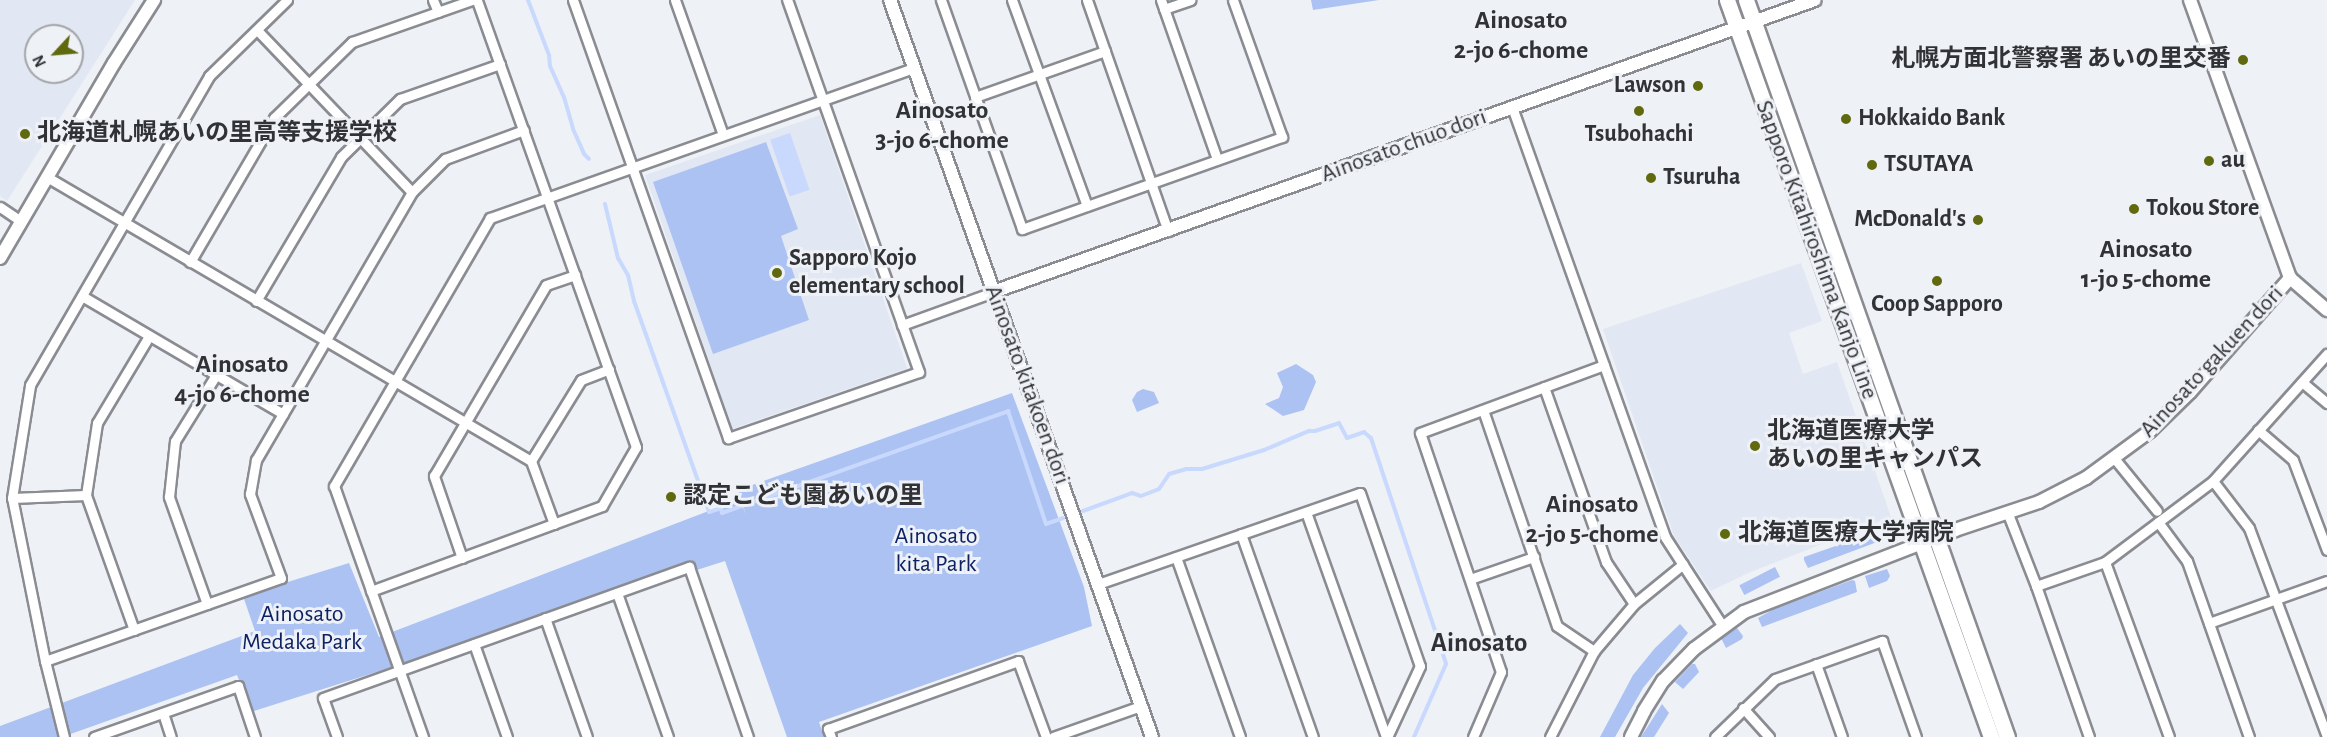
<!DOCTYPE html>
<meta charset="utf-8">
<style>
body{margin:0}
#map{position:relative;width:2327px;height:737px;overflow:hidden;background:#eef1f6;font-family:"Alegreya Sans","Noto Sans JP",sans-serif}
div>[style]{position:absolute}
.built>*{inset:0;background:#e1e7f3;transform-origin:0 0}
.green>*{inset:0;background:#acc2f3;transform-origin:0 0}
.water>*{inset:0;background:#c9d9fd;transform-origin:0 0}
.stream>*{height:4px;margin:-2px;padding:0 2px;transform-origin:2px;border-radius:2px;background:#c9d9fd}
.roads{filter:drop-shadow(2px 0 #8a8c92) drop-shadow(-2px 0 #8a8c92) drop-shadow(0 2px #8a8c92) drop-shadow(0 -2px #8a8c92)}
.minor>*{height:9px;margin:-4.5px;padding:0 4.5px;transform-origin:4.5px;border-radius:4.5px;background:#fff}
.tertiary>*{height:12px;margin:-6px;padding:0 6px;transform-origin:6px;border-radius:6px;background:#fff}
.primary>*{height:15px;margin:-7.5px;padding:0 7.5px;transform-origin:7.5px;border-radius:7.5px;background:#fff}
.dots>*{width:16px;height:16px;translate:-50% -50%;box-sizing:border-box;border:3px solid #eef1f6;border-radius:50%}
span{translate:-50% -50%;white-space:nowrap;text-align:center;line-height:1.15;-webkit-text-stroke:6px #eef1f6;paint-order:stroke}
.poi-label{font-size:24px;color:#313235;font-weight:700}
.right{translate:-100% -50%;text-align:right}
.left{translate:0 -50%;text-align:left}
.street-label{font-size:24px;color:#313235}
.park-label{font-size:24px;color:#0e2263}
.neighbourhood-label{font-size:26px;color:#313235;font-weight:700}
.quarter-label{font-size:27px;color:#313235;font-weight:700}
.north{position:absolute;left:24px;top:24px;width:60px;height:60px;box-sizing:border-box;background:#eef1f6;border:2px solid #a2a5a9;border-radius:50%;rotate:244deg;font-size:16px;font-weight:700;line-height:24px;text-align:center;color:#313235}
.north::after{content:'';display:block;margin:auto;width:21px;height:27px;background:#60690e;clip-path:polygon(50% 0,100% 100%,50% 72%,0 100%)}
</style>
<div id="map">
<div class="built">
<i style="clip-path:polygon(evenodd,0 0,135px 0,7px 201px,0 196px,0 0,36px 36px,72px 36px,72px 72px,36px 72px,36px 36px)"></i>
<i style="left:820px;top:115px;width:268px;height:185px;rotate:71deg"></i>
<i style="clip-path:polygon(1801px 263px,1822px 321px,1789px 333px,1803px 374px,1837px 362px,1891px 517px,1748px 573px,1711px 591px,1674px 536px,1603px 329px)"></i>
</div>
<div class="green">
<i style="clip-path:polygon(1311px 0,1379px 0,1313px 10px)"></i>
<i style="clip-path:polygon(766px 142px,798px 229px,781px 236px,809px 320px,713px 354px,653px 182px)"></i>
<i style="clip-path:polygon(1296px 364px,1313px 375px,1316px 382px,1304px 410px,1283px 416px,1265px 404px,1279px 398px,1283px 387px,1277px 373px)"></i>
<i style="clip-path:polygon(1143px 389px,1154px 392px,1159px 403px,1137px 412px,1132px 400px,1137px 392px)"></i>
<i style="clip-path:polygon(1012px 393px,1084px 587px,1092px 626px,819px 722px,824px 737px,787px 737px,725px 561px,251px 712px,237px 675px,62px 737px,0 737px,0 726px,255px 631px,243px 596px,349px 563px,379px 637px,740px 499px,746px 515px,738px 490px)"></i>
<i style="clip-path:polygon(1873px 533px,1877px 542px,1808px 568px,1804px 560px,1804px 557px)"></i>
<i style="left:1775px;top:567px;width:11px;height:40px;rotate:63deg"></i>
<i style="clip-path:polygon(1887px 569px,1890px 576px,1887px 581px,1869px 588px,1865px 576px)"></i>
<i style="clip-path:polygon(1852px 580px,1855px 581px,1857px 592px,1762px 627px,1758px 618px,1774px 609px)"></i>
<i style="clip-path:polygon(1680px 624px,1688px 633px,1643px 688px,1615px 737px,1600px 737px,1633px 675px,1655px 648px)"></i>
<i style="clip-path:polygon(1737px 628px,1743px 636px,1742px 639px,1726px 648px,1721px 638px)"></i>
<i style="clip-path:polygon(1692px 664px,1695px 664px,1699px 672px,1683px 689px,1675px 682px)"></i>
<i style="clip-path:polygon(1662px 704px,1669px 713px,1654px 737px,1641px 737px)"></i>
</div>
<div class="water">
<i style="left:790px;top:133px;width:60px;height:21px;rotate:71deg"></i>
</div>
<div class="stream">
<i style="left:528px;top:0;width:59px;rotate:69.1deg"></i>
<i style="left:549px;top:55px;width:11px;rotate:85deg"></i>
<i style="left:550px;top:66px;width:34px;rotate:66deg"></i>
<i style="left:564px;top:97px;width:33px;rotate:74deg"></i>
<i style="left:573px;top:129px;width:27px;rotate:66deg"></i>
<i style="left:584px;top:154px;width:7px;rotate:45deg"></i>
<i style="left:605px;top:204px;width:56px;rotate:76.5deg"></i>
<i style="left:618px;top:258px;width:20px;rotate:60deg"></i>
<i style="left:628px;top:275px;width:27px;rotate:77deg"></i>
<i style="left:634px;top:301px;width:224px;rotate:70.4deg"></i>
<i style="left:709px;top:512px;width:13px;rotate:-18deg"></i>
<i style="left:721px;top:508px;width:5px;rotate:79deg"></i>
<i style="left:722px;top:513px;width:304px;rotate:-19.6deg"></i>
<i style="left:1008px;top:411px;width:119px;rotate:71.4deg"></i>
<i style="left:1046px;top:524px;width:18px;rotate:-19deg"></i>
<i style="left:1083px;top:511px;width:52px;rotate:-20.2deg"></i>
<i style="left:1132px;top:493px;width:9px;rotate:18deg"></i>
<i style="left:1141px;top:496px;width:19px;rotate:-21deg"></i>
<i style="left:1159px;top:489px;width:18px;rotate:-56deg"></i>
<i style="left:1169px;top:474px;width:18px;rotate:-16deg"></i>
<i style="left:1186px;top:469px;width:16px"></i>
<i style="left:1202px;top:469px;width:65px;rotate:-17deg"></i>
<i style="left:1264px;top:450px;width:49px;rotate:-22.9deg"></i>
<i style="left:1309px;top:431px;width:6px"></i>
<i style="left:1315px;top:431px;width:25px;rotate:-18deg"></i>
<i style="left:1339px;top:423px;width:17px;rotate:62deg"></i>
<i style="left:1347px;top:438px;width:18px;rotate:-19deg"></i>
<i style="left:1364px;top:432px;width:9px;rotate:41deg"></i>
<i style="left:1371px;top:438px;width:238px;rotate:71.6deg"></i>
<i style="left:1446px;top:664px;width:80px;rotate:113.7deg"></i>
</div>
<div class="roads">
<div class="minor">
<i style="left:433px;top:0;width:13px;rotate:67deg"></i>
<i style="left:573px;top:0;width:465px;rotate:70.5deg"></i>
<i style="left:728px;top:438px;width:202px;rotate:-19.1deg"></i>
<i style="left:919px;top:372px;width:395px;rotate:-109.5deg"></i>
<i style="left:675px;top:0;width:143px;rotate:70.4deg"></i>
<i style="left:941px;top:0;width:243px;rotate:70.5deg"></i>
<i style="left:1022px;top:229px;width:276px;rotate:-19.5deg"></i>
<i style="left:1282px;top:137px;width:145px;rotate:-109.7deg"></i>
<i style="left:1012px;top:0;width:219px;rotate:70deg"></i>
<i style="left:1087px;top:0;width:245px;rotate:70.7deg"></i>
<i style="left:1161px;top:0;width:169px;rotate:70.6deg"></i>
<i style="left:1164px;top:9px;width:28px;rotate:-19deg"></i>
<i style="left:257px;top:30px;width:224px;rotate:46.3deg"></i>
<i style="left:975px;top:97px;width:138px;rotate:-19.5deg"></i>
<i style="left:1512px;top:107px;width:456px;rotate:70.4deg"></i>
<i style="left:1665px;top:537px;width:105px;rotate:57.1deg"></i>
<i style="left:47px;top:177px;width:561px;rotate:30.4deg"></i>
<i style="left:531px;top:461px;width:67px;rotate:69.9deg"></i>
<i style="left:0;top:207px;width:25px;rotate:34deg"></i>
<i style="left:190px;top:262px;width:167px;rotate:-59.7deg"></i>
<i style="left:274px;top:118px;width:109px;rotate:-44.3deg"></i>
<i style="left:352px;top:42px;width:127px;rotate:-19.3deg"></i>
<i style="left:82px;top:296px;width:233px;rotate:30.4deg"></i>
<i style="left:256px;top:301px;width:167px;rotate:-59.4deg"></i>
<i style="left:341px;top:157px;width:83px;rotate:-44.5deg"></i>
<i style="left:400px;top:99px;width:106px;rotate:-19.3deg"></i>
<i style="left:902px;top:325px;width:97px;rotate:-19.9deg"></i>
<i style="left:2302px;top:382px;width:33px;rotate:40deg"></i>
<i style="left:1544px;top:387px;width:186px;rotate:70.5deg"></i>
<i style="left:1606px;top:562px;width:50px;rotate:56.3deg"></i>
<i style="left:1483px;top:410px;width:228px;rotate:71.1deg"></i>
<i style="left:1557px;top:626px;width:45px;rotate:34deg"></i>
<i style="left:2258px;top:430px;width:46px;rotate:40.6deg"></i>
<i style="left:2293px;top:460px;width:96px;rotate:69.3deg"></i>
<i style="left:2114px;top:458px;width:68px;rotate:50.9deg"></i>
<i style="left:531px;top:461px;width:95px;rotate:-58.3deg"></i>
<i style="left:581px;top:380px;width:30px;rotate:-21deg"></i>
<i style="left:2213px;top:481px;width:59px;rotate:52.5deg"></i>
<i style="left:2249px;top:528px;width:223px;rotate:69.5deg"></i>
<i style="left:12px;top:498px;width:74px;rotate:-2.3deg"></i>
<i style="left:1306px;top:512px;width:239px;rotate:70.4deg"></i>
<i style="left:2008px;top:514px;width:77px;rotate:68.7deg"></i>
<i style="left:2158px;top:522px;width:49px;rotate:53.4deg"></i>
<i style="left:2187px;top:561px;width:187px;rotate:70.6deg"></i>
<i style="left:1241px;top:534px;width:215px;rotate:70.5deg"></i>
<i style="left:1176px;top:557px;width:191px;rotate:70.4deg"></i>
<i style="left:462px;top:558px;width:87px;rotate:-108.9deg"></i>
<i style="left:434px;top:476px;width:221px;rotate:-59.6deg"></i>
<i style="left:546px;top:285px;width:31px;rotate:-19deg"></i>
<i style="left:2105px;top:562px;width:186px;rotate:69.9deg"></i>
<i style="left:1470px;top:579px;width:68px;rotate:-19deg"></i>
<i style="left:1098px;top:584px;width:277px;rotate:-19.2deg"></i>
<i style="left:1360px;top:493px;width:183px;rotate:70.9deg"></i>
<i style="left:1420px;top:666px;width:78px;rotate:114.9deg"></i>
<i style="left:371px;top:591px;width:246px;rotate:-20.2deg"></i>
<i style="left:602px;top:506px;width:68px;rotate:-60deg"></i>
<i style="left:636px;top:447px;width:474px;rotate:-109.6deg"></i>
<i style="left:617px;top:593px;width:153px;rotate:70.5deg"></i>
<i style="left:207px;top:604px;width:114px;rotate:-109.6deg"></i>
<i style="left:169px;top:497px;width:56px;rotate:-83.9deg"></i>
<i style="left:175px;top:441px;width:78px;rotate:-58.2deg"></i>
<i style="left:545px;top:618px;width:126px;rotate:70.6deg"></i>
<i style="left:2209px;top:623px;width:125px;rotate:-19.6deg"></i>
<i style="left:134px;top:630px;width:143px;rotate:-109.6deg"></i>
<i style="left:86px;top:495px;width:73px;rotate:-81.3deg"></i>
<i style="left:97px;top:423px;width:101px;rotate:-59.1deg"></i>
<i style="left:474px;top:644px;width:99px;rotate:70.5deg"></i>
<i style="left:45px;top:661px;width:250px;rotate:-19.4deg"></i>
<i style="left:281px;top:578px;width:90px;rotate:-110.3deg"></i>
<i style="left:250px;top:494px;width:35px;rotate:-80deg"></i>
<i style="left:256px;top:460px;width:310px;rotate:-59.8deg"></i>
<i style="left:412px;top:192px;width:47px;rotate:-45deg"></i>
<i style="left:445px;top:159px;width:84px;rotate:-20.2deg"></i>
<i style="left:1816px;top:664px;width:77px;rotate:70.4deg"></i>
<i style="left:1743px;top:708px;width:39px;rotate:48deg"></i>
<i style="left:163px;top:713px;width:25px;rotate:72deg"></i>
<i style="left:64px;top:737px;width:78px;rotate:-104deg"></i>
<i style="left:45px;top:661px;width:166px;rotate:-101.4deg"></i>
<i style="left:12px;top:498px;width:114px;rotate:-80.9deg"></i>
<i style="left:30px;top:385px;width:357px;rotate:-59.9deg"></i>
<i style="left:209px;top:76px;width:109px;rotate:-44.3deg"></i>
<i style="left:94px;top:737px;width:153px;rotate:-19.5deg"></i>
<i style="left:238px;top:686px;width:54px;rotate:71.6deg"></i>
<i style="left:337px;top:737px;width:41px;rotate:-109.7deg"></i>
<i style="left:323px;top:698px;width:389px;rotate:-19.7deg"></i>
<i style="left:689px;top:567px;width:180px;rotate:70.9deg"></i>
<i style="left:423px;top:737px;width:266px;rotate:-109.5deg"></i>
<i style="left:334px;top:486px;width:310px;rotate:-59.8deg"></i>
<i style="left:490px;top:218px;width:450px;rotate:-19.5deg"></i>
<i style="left:831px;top:737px;width:9px;rotate:-111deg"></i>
<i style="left:828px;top:729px;width:202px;rotate:-19.7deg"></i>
<i style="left:1018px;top:661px;width:81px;rotate:69.8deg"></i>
<i style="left:1053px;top:737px;width:93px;rotate:-19.4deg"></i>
<i style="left:1473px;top:737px;width:71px;rotate:-66.7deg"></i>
<i style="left:1501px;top:672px;width:252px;rotate:-108.7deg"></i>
<i style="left:1420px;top:433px;width:196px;rotate:-20.3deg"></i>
<i style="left:1550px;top:737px;width:97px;rotate:-62.9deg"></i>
<i style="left:1594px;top:651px;width:62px;rotate:-49.6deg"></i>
<i style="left:1634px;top:604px;width:63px;rotate:-39.2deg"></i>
<i style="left:1715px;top:737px;width:83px;rotate:-44deg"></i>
<i style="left:1775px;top:679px;width:114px;rotate:-19.6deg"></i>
<i style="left:1882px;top:641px;width:102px;rotate:70.5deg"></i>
<i style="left:2089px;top:737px;width:160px;rotate:-109.3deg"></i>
<i style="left:2036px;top:586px;width:73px;rotate:-19.2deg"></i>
<i style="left:2105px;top:562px;width:135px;rotate:-36.9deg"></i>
<i style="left:2213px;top:481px;width:171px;rotate:-48.1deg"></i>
</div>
<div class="tertiary">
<i style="left:890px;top:0;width:782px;rotate:70.43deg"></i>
<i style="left:2190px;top:0;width:295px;rotate:70.2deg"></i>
<i style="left:2290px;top:278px;width:49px;rotate:40.9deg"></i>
<i style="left:0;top:258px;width:226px;rotate:-59.7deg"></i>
<i style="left:114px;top:63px;width:75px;rotate:-57.6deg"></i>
<i style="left:993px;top:292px;width:872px;rotate:-19.56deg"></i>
<i style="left:1631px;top:737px;width:29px;rotate:-63deg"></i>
<i style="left:1644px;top:711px;width:36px;rotate:-58deg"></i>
<i style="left:1663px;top:681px;width:45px;rotate:-45.9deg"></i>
<i style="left:1694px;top:649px;width:62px;rotate:-36.5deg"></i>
<i style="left:1744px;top:612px;width:226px;rotate:-21.2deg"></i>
<i style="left:1955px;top:530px;width:89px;rotate:-18.4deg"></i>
<i style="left:2039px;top:502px;width:53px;rotate:-27.1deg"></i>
<i style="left:2086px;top:478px;width:79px;rotate:-36.3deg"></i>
<i style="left:2150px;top:431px;width:56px;rotate:-44.3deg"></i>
<i style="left:2190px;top:392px;width:152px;rotate:-48.7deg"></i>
</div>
<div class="primary">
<i style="left:1727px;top:0;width:783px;rotate:70.29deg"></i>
<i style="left:1746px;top:0;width:782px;rotate:70.5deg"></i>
</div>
</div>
<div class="dots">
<i style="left:2243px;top:60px;background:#60690e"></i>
<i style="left:1698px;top:86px;background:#60690e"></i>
<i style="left:1639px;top:111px;background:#60690e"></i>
<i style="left:1846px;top:119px;background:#60690e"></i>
<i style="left:25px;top:134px;background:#60690e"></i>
<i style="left:2209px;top:161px;background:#60690e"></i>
<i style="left:1872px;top:165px;background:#60690e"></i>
<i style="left:1651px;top:178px;background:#60690e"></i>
<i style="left:2134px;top:209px;background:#60690e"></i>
<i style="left:1978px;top:220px;background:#60690e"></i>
<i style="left:777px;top:273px;background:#60690e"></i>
<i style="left:1937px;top:281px;background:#60690e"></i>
<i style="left:1755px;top:446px;background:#60690e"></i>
<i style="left:671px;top:497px;background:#60690e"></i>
<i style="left:1725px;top:534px;background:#60690e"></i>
</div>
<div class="poi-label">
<span class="right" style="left:2231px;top:60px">札幌方面北警察署 あいの里交番</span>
<span class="right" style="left:1686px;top:86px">Lawson</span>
<span class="left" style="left:1858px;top:119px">Hokkaido Bank</span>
<span class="left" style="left:37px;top:134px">北海道札幌あいの里高等支援学校</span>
<span style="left:1639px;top:135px">Tsubohachi</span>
<span class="left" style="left:2221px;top:161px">au</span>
<span class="left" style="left:1884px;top:165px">TSUTAYA</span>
<span class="left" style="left:1663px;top:178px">Tsuruha</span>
<span class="left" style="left:2146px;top:209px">Tokou Store</span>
<span class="right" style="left:1966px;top:220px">McDonald's</span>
<span class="left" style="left:789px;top:273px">Sapporo Kojo<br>elementary school</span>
<span style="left:1937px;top:305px">Coop Sapporo</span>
<span class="left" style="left:1767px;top:446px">北海道医療大学<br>あいの里キャンパス</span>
<span class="left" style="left:683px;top:497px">認定こども園あいの里</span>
<span class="left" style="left:1738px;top:534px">北海道医療大学病院</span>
</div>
<div class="street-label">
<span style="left:1404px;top:146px;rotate:-20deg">Ainosato chuo dori</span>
<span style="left:1816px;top:250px;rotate:70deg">Sapporo Kitahiroshima Kanjo Line</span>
<span style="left:2212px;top:362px;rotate:-47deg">Ainosato gakuen dori</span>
<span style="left:1027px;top:385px;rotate:70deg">Ainosato kitakoen dori</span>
</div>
<div class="park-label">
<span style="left:936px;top:551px">Ainosato<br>kita Park</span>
<span style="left:302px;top:629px">Ainosato<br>Medaka Park</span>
</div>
<div class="neighbourhood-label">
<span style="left:1521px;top:36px">Ainosato<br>2-jo 6-chome</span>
<span style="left:942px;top:126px">Ainosato<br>3-jo 6-chome</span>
<span style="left:2146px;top:265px">Ainosato<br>1-jo 5-chome</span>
<span style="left:242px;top:380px">Ainosato<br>4-jo 6-chome</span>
<span style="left:1592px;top:520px">Ainosato<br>2-jo 5-chome</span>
</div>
<div class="quarter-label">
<span style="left:1479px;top:643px">Ainosato</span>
</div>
<div class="north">N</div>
</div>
